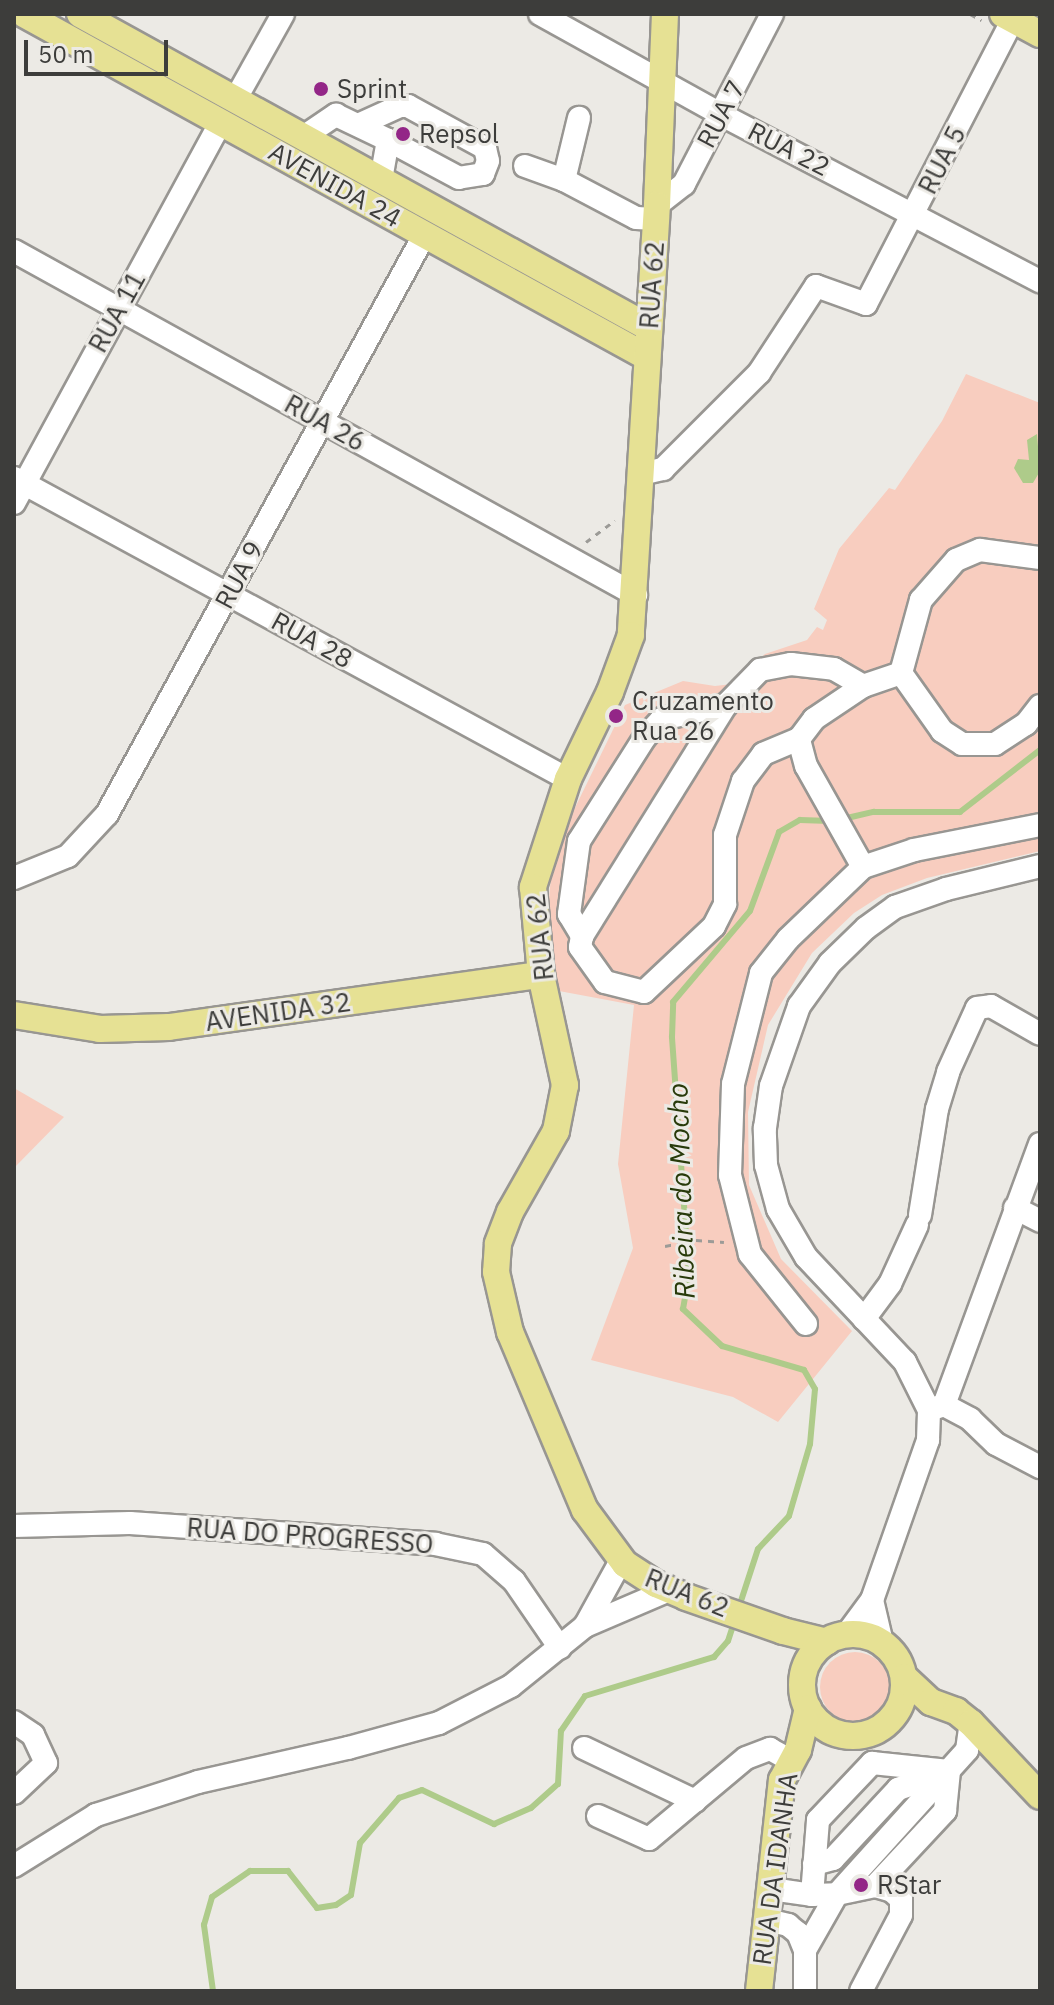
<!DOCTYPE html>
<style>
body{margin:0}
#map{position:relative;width:1054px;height:2005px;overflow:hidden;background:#eceae5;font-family:"IBM Plex Sans",sans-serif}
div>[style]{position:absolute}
.green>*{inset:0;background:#f8cdbf}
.round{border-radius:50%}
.water>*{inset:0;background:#aecb8a}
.stream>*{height:6px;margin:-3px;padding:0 3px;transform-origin:3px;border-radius:3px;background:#aecb8a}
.path>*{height:3px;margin-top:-1.5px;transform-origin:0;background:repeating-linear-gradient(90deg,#9c9b97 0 6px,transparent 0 12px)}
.roads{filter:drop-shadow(2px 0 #989692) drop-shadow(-2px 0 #989692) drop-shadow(0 2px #989692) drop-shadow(0 -2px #989692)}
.minor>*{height:22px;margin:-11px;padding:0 11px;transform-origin:11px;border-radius:11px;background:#fff}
.major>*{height:26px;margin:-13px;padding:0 13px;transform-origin:13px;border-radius:13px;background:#e6e194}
.major>.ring{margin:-13px;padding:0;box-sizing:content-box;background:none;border:26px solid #e6e194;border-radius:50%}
.dots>*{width:22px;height:22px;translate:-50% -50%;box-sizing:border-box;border:4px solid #eceae5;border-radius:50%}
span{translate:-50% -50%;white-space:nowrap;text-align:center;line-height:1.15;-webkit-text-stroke:6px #eceae5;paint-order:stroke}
.poi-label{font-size:26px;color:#3d3d3b}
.left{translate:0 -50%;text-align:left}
.street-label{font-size:26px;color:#3d3d3b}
.water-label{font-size:28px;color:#283a0a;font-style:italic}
.frame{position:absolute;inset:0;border:16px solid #3d3d3b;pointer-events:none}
.scale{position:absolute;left:24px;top:40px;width:144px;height:36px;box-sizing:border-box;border:4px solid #3d3d3b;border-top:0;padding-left:10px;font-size:24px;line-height:28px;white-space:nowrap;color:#3d3d3b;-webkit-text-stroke:6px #eceae5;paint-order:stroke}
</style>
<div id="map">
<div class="green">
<i style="clip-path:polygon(966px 374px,1040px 403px,1040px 851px,927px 878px,882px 895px,854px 913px,812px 953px,768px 1025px,748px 1112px,749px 1185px,781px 1259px,852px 1331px,778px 1422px,733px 1397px,591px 1360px,633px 1248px,618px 1164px,634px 1005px,559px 991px,546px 933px,553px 853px,625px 705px,683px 681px,715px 686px,732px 684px,765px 654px,807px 640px,817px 627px,823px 630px,827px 620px,814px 609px,839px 549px,889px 488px,895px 490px,942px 421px)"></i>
<i style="clip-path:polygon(14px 1088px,64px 1117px,14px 1168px)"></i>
<i class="round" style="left:820px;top:1652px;width:70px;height:70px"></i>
</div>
<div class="water">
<i style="clip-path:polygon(1037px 434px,1040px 471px,1033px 483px,1023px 483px,1014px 468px,1018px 459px,1029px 460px,1027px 440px)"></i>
</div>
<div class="stream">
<i style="left:847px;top:818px;width:28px;rotate:-13deg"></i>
<i style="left:874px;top:812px;width:86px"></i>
<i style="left:960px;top:812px;width:101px;rotate:-37.8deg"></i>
<i style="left:739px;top:1607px;width:61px;rotate:-71.9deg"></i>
<i style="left:758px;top:1549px;width:45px;rotate:-46.8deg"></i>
<i style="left:789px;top:1516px;width:75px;rotate:-73.7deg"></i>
<i style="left:810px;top:1444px;width:55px;rotate:-84.8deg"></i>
<i style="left:815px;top:1389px;width:22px;rotate:-120deg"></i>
<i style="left:804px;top:1370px;width:85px;rotate:-163.7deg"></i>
<i style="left:722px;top:1346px;width:54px;rotate:-136.5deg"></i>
<i style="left:683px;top:1309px;width:35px;rotate:-80deg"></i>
<i style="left:689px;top:1275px;width:239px;rotate:-94.1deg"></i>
<i style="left:672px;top:1037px;width:35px;rotate:-88deg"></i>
<i style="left:673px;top:1002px;width:119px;rotate:-49.8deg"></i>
<i style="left:750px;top:911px;width:84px;rotate:-69.8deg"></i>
<i style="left:779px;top:832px;width:24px;rotate:-30deg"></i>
<i style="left:800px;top:820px;width:30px;rotate:2deg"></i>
<i style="left:213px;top:1991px;width:67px;rotate:-97.8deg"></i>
<i style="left:204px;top:1925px;width:29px;rotate:-74deg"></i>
<i style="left:212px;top:1897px;width:46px;rotate:-34.4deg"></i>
<i style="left:250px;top:1871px;width:38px"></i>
<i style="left:288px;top:1871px;width:47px;rotate:51.9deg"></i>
<i style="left:317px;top:1908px;width:19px;rotate:-9deg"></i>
<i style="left:336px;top:1905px;width:18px;rotate:-34deg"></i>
<i style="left:351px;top:1895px;width:53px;rotate:-80.2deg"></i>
<i style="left:360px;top:1843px;width:60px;rotate:-49.1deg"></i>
<i style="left:399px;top:1798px;width:24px;rotate:-19deg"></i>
<i style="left:422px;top:1790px;width:80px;rotate:25.3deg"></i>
<i style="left:494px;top:1824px;width:40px;rotate:-23.4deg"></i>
<i style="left:531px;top:1808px;width:36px;rotate:-42deg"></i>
<i style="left:558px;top:1784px;width:53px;rotate:-86.8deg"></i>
<i style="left:561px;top:1731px;width:42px;rotate:-55.6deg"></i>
<i style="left:585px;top:1696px;width:135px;rotate:-16.8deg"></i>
<i style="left:714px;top:1657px;width:21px;rotate:-49deg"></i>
<i style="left:728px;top:1641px;width:20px;rotate:-72deg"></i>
</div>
<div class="path">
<i style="left:970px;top:14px;width:13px;rotate:29deg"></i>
<i style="left:586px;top:542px;width:36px;rotate:-37deg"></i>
<i style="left:665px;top:1246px;width:32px;rotate:-11deg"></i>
<i style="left:696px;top:1240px;width:28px;rotate:4deg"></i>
</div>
<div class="roads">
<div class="minor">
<i style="left:540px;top:14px;width:208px;rotate:29deg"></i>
<i style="left:722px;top:115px;width:359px;rotate:27.6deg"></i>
<i style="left:235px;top:100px;width:98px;rotate:-60.8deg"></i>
<i style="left:358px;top:125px;width:46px;rotate:-24.3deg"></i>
<i style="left:400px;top:106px;width:8px"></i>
<i style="left:408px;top:106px;width:88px;rotate:28.6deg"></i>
<i style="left:485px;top:148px;width:13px;rotate:77deg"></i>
<i style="left:488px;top:161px;width:14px;rotate:111deg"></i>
<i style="left:483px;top:174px;width:24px;rotate:171deg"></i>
<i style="left:459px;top:178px;width:81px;rotate:-151.8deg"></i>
<i style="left:303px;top:137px;width:40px;rotate:-34deg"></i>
<i style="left:336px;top:115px;width:58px;rotate:25.7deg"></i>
<i style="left:388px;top:140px;width:40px;rotate:100deg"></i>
<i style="left:525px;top:166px;width:41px;rotate:19.7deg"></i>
<i style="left:564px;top:180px;width:81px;rotate:27.8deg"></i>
<i style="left:636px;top:218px;width:20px;rotate:3deg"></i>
<i style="left:564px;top:180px;width:64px;rotate:-76.4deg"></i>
<i style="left:657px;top:205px;width:34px;rotate:-38deg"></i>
<i style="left:684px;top:184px;width:191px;rotate:-62.6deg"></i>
<i style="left:14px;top:251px;width:711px;rotate:28.94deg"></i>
<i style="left:641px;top:474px;width:23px;rotate:-13deg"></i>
<i style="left:663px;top:469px;width:136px;rotate:-45deg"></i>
<i style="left:759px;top:373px;width:104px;rotate:-56.8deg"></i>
<i style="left:816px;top:286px;width:53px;rotate:19.8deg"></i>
<i style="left:866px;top:304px;width:326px;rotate:-62.7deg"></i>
<i style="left:14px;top:478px;width:630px;rotate:28.52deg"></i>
<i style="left:14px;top:503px;width:434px;rotate:-61.5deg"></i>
<i style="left:901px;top:673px;width:71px;rotate:54.7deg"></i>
<i style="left:942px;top:731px;width:24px;rotate:33deg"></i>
<i style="left:962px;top:744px;width:33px"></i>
<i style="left:995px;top:744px;width:37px;rotate:-33deg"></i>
<i style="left:1026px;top:724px;width:23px;rotate:-52deg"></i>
<i style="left:726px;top:705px;width:66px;rotate:167.7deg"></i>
<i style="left:662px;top:719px;width:25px;rotate:133deg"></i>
<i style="left:645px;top:737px;width:123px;rotate:122.4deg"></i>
<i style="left:579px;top:841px;width:74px;rotate:97.8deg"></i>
<i style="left:569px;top:914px;width:26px;rotate:59deg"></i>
<i style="left:582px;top:936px;width:11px;rotate:100deg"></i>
<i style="left:580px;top:947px;width:43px;rotate:54.5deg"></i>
<i style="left:605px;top:982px;width:40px;rotate:14.4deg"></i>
<i style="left:644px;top:992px;width:96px;rotate:-43.3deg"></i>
<i style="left:714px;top:926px;width:25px;rotate:-63deg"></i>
<i style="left:725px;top:904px;width:69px;rotate:-90deg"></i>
<i style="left:725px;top:835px;width:57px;rotate:-71.6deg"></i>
<i style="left:743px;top:781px;width:34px;rotate:-53deg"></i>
<i style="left:763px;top:754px;width:39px;rotate:-23deg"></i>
<i style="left:863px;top:867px;width:116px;rotate:-119.4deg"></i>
<i style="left:806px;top:766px;width:28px;rotate:-105deg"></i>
<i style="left:799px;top:739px;width:25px;rotate:-53deg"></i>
<i style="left:814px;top:719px;width:59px;rotate:-34deg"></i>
<i style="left:863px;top:686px;width:40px;rotate:-18.9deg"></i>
<i style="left:901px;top:673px;width:76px;rotate:-74.7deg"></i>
<i style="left:921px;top:600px;width:53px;rotate:-48.8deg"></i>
<i style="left:956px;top:560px;width:26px;rotate:-23deg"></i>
<i style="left:980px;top:550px;width:61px;rotate:7.6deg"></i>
<i style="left:14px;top:878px;width:58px;rotate:-22.2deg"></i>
<i style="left:68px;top:856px;width:57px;rotate:-47.1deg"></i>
<i style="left:107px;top:814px;width:661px;rotate:-61.27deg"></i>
<i style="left:582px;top:936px;width:272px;rotate:-58.1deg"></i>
<i style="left:726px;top:705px;width:49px;rotate:-45.8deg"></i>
<i style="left:760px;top:670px;width:32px;rotate:-11deg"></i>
<i style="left:791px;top:664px;width:43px;rotate:6.6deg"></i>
<i style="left:834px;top:669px;width:34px;rotate:30deg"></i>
<i style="left:1015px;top:1208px;width:28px;rotate:27deg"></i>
<i style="left:920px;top:1215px;width:107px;rotate:-80.9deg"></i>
<i style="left:937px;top:1109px;width:39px;rotate:-73deg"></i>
<i style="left:948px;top:1072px;width:70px;rotate:-65.6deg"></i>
<i style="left:977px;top:1008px;width:14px;rotate:-8deg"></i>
<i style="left:991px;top:1006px;width:56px;rotate:29.7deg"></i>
<i style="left:864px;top:1319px;width:44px;rotate:-53.4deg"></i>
<i style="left:890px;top:1284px;width:65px;rotate:-65.4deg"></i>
<i style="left:806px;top:1324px;width:90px;rotate:-128.7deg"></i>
<i style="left:750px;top:1254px;width:81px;rotate:-104.2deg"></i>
<i style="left:730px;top:1175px;width:91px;rotate:-88.1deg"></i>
<i style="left:733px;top:1084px;width:114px;rotate:-75.8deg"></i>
<i style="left:761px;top:973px;width:43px;rotate:-51.5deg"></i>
<i style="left:788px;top:939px;width:104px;rotate:-43.8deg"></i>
<i style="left:863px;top:867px;width:54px;rotate:-18.4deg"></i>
<i style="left:914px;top:850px;width:128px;rotate:-11.2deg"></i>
<i style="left:944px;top:1405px;width:30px;rotate:28deg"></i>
<i style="left:970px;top:1419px;width:36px;rotate:44deg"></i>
<i style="left:996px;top:1444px;width:50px;rotate:27.6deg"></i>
<i style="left:929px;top:1410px;width:16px;rotate:-18deg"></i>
<i style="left:944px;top:1405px;width:278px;rotate:-69.8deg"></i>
<i style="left:14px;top:1526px;width:116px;rotate:-1.5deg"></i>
<i style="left:130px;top:1523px;width:306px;rotate:3.9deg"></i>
<i style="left:435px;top:1544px;width:49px;rotate:11.8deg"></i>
<i style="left:483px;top:1554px;width:41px;rotate:41.1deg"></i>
<i style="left:514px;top:1581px;width:81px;rotate:55.5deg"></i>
<i style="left:872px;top:1600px;width:44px;rotate:76.9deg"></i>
<i style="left:585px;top:1626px;width:77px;rotate:-61.1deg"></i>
<i style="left:846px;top:1635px;width:44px;rotate:-53.4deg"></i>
<i style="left:872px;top:1600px;width:170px;rotate:-70.7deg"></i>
<i style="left:928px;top:1440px;width:30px;rotate:-88deg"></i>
<i style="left:929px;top:1410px;width:54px;rotate:-116.6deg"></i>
<i style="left:905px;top:1362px;width:144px;rotate:-133.3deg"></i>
<i style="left:806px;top:1257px;width:56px;rotate:-120.3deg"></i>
<i style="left:778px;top:1209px;width:46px;rotate:-105.3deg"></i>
<i style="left:766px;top:1165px;width:37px;rotate:-92deg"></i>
<i style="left:765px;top:1128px;width:42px;rotate:-81.9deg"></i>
<i style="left:771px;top:1086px;width:85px;rotate:-70.7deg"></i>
<i style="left:799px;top:1006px;width:53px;rotate:-54.2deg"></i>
<i style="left:830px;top:963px;width:50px;rotate:-44.2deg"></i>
<i style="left:866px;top:928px;width:36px;rotate:-36deg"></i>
<i style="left:895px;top:907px;width:54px;rotate:-19.4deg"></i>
<i style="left:946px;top:889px;width:97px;rotate:-13.7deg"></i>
<i style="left:14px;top:1722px;width:23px;rotate:34deg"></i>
<i style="left:33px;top:1735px;width:31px;rotate:65deg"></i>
<i style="left:46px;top:1763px;width:44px;rotate:136.8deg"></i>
<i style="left:584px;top:1748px;width:123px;rotate:25.5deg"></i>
<i style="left:598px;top:1816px;width:56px;rotate:24.3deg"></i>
<i style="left:649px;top:1839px;width:126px;rotate:-39.9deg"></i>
<i style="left:746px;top:1758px;width:26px;rotate:-21deg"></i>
<i style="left:770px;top:1749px;width:23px;rotate:29deg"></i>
<i style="left:814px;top:1864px;width:20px;rotate:-15deg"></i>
<i style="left:833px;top:1859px;width:96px;rotate:-47.1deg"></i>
<i style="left:898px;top:1789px;width:49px;rotate:-19.2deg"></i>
<i style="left:14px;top:1866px;width:97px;rotate:-31.9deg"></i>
<i style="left:96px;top:1815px;width:107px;rotate:-17.9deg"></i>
<i style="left:198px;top:1782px;width:154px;rotate:-12.8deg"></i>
<i style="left:348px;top:1748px;width:94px;rotate:-15.4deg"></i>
<i style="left:439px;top:1723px;width:81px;rotate:-27.2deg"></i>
<i style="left:511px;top:1686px;width:95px;rotate:-39deg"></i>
<i style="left:585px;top:1626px;width:91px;rotate:-23.2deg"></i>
<i style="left:875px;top:1886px;width:103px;rotate:-47deg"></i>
<i style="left:945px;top:1811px;width:40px;rotate:-84.3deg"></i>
<i style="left:771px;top:1889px;width:41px;rotate:8.3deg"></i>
<i style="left:812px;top:1895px;width:25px;rotate:-2deg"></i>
<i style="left:837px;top:1894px;width:194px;rotate:-47.9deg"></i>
<i style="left:967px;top:1750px;width:27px;rotate:-82deg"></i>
<i style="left:812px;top:1895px;width:75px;rotate:-85.4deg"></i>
<i style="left:818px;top:1820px;width:79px;rotate:-46.5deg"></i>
<i style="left:872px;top:1763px;width:77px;rotate:5.9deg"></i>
<i style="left:767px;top:1920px;width:22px;rotate:13deg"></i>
<i style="left:788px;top:1925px;width:13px;rotate:39deg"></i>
<i style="left:798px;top:1933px;width:18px;rotate:68deg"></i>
<i style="left:805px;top:1950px;width:41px;rotate:90deg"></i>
<i style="left:805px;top:1950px;width:64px;rotate:-60.3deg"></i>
<i style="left:837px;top:1894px;width:39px;rotate:-12deg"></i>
<i style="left:875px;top:1886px;width:18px;rotate:16deg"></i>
<i style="left:892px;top:1891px;width:12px;rotate:42deg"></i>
<i style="left:901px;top:1899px;width:16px;rotate:90deg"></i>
<i style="left:901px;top:1915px;width:86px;rotate:117.8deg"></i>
</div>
<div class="major">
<i style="left:24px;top:14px;width:711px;rotate:28.84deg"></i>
<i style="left:80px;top:14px;width:649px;rotate:28.86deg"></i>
<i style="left:665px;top:14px;width:191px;rotate:92.4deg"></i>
<i style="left:657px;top:205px;width:431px;rotate:93.5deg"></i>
<i style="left:631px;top:635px;width:61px;rotate:110.2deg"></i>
<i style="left:610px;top:692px;width:97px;rotate:115.8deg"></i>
<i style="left:568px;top:779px;width:114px;rotate:108deg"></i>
<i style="left:533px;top:887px;width:88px;rotate:84.8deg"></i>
<i style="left:541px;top:975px;width:113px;rotate:77.7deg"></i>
<i style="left:565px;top:1085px;width:47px;rotate:101.1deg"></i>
<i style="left:556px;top:1131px;width:93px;rotate:119.6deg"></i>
<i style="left:510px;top:1212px;width:34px;rotate:111deg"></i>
<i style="left:498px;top:1244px;width:28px;rotate:94deg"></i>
<i style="left:496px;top:1272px;width:62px;rotate:76.9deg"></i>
<i style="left:510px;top:1332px;width:193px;rotate:67.2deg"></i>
<i style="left:585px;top:1510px;width:67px;rotate:53.5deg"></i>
<i style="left:625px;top:1564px;width:37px;rotate:33deg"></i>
<i style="left:656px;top:1584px;width:33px;rotate:23deg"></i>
<i style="left:686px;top:1597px;width:103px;rotate:19.3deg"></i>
<i style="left:783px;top:1631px;width:45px;rotate:14deg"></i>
<i style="left:1003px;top:14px;width:42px;rotate:28.4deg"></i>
<i style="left:14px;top:1015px;width:87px;rotate:9.2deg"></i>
<i style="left:100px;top:1029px;width:69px;rotate:-1.7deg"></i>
<i style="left:169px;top:1027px;width:376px;rotate:-8deg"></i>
<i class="ring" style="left:802px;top:1634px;width:76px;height:76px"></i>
<i style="left:904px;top:1677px;width:37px;rotate:43deg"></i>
<i style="left:931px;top:1702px;width:27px;rotate:20deg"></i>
<i style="left:956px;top:1711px;width:19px;rotate:39deg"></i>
<i style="left:971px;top:1723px;width:100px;rotate:46.6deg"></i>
<i style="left:759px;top:1991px;width:212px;rotate:-83.8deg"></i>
<i style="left:782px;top:1780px;width:34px;rotate:-62deg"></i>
<i style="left:798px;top:1750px;width:43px;rotate:-76.6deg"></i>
</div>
</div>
<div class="dots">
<i style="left:321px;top:89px;background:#932687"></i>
<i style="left:403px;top:134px;background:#932687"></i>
<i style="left:616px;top:716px;background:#932687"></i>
<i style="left:861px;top:1885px;background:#932687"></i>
</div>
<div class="poi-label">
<span class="left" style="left:337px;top:89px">Sprint</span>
<span class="left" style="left:419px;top:134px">Repsol</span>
<span class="left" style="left:632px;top:716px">Cruzamento<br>Rua 26</span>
<span class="left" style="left:877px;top:1885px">RStar</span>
</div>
<div class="street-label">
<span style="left:721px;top:114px;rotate:-62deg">RUA 7</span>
<span style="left:789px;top:149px;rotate:27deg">RUA 22</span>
<span style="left:942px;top:160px;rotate:-63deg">RUA 5</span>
<span style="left:335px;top:185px;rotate:29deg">AVENIDA 24</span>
<span style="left:652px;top:285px;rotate:-86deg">RUA 62</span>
<span style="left:117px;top:312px;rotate:-61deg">RUA 11</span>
<span style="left:325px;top:423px;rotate:29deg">RUA 26</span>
<span style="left:239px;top:575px;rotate:-62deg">RUA 9</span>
<span style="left:312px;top:640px;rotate:29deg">RUA 28</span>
<span style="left:540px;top:937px;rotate:-96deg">RUA 62</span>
<span style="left:278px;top:1012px;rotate:-8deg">AVENIDA 32</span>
<span style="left:310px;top:1536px;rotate:4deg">RUA DO PROGRESSO</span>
<span style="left:687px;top:1593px;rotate:22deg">RUA 62</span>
<span style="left:775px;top:1869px;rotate:-82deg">RUA DA IDANHA</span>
</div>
<div class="water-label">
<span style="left:681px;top:1191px;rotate:-92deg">Ribeira do Mocho</span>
</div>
<div class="frame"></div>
<div class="scale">50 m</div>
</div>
